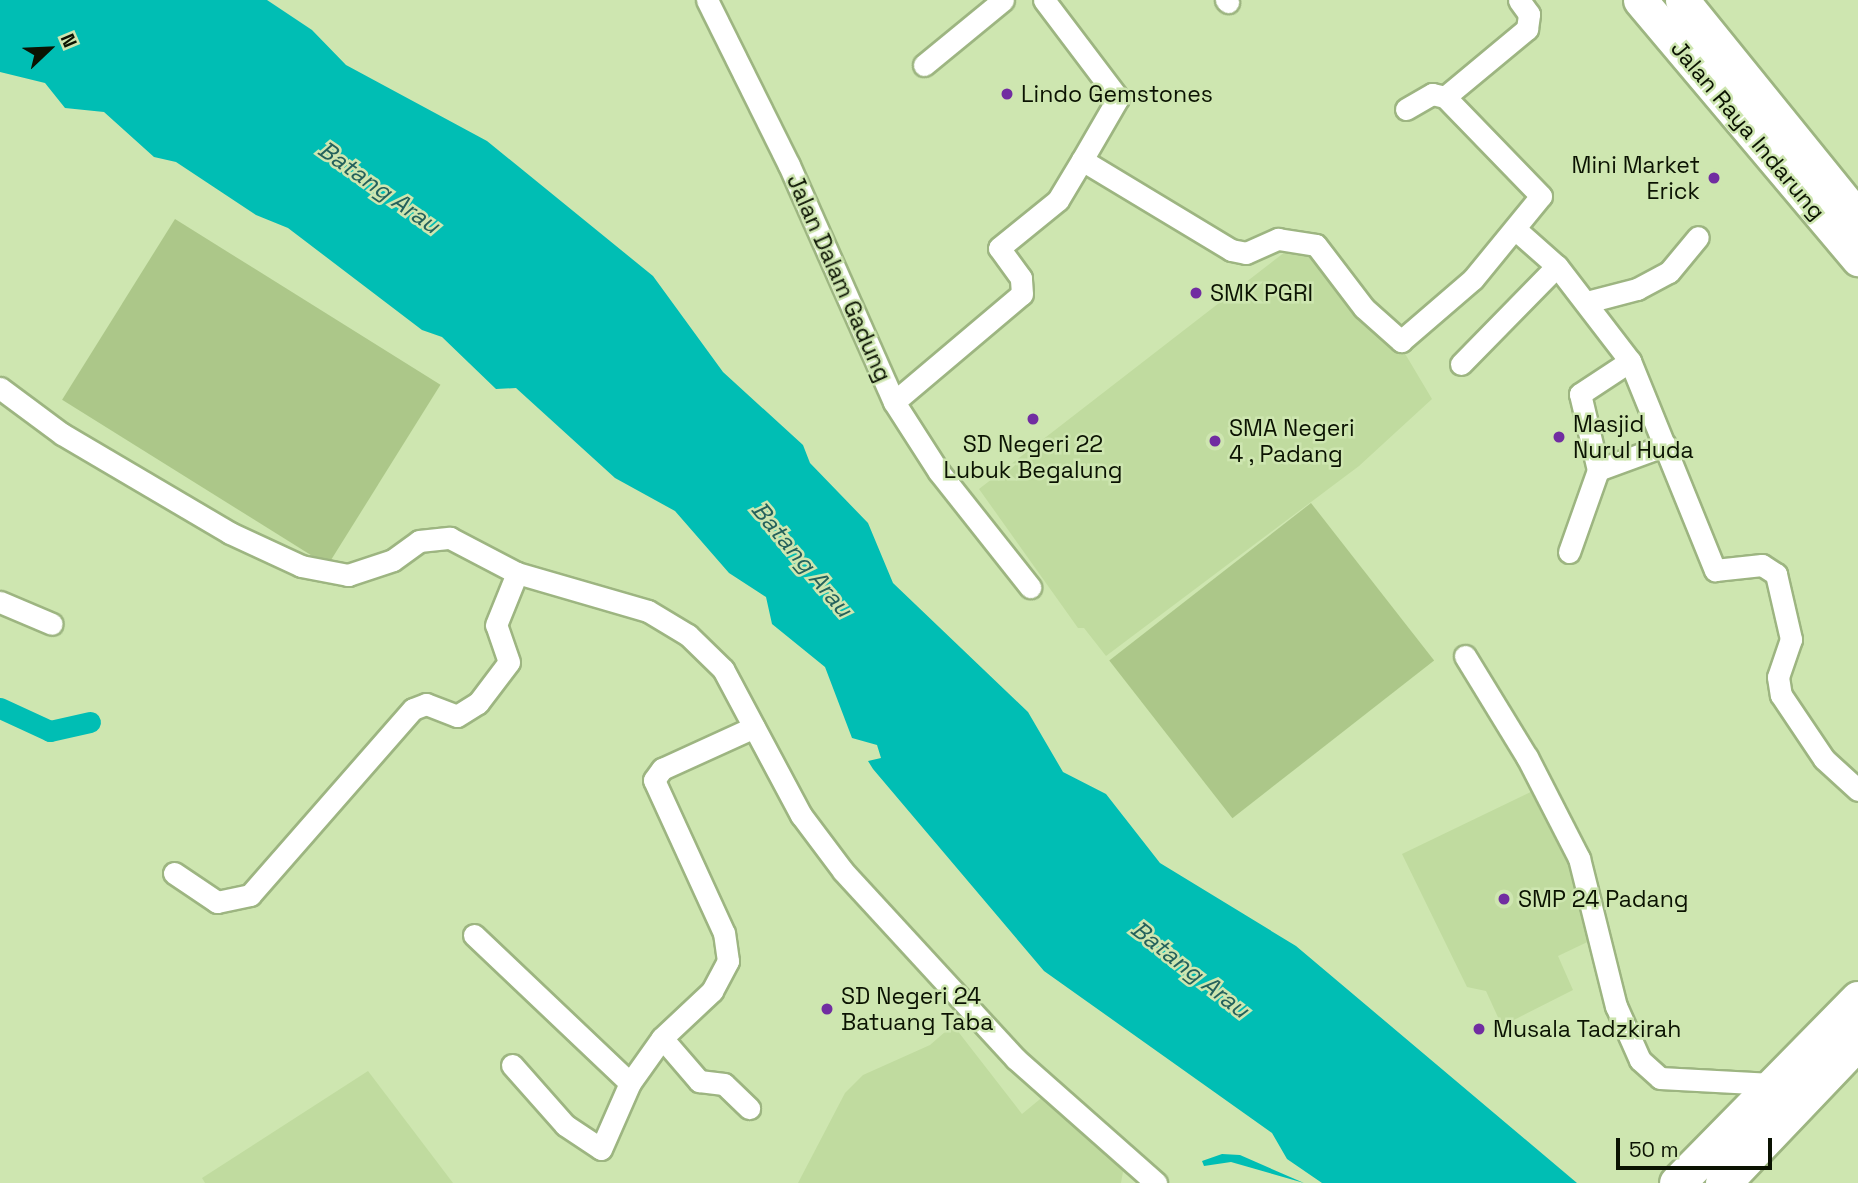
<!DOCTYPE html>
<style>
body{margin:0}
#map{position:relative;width:1858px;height:1183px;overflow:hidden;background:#cee6b0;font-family:"Space Grotesk",sans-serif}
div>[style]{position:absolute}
.built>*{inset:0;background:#c0db9f}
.green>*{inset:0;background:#acc789;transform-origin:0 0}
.water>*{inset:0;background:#00beb4}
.canal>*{height:21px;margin:-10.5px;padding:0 10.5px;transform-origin:10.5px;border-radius:10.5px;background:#00beb4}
.roads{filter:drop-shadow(2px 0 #9db581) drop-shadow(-2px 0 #9db581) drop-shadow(0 2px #9db581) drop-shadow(0 -2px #9db581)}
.minor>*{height:21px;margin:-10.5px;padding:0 10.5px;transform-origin:10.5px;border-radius:10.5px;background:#fff}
.primary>*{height:33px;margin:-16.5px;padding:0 16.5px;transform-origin:16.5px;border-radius:16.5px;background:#fff}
.trunk>*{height:35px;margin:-17.5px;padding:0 17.5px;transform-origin:17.5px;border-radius:17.5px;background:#fff}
.dots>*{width:19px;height:19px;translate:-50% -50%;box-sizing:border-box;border:4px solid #cee6b0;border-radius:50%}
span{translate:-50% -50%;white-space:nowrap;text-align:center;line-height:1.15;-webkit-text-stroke:5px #cee6b0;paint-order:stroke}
.poi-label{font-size:23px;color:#0b1302}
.left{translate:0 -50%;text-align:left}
.right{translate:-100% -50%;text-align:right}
.street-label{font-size:23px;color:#0b1302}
.water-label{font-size:24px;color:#24615c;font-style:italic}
.north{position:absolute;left:14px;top:14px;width:70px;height:70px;-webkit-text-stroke:5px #cee6b0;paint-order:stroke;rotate:67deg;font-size:19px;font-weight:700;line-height:28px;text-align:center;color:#0b1302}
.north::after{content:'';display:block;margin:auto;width:24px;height:32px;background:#0b1302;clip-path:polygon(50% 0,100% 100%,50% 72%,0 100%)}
.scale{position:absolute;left:1616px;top:1138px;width:156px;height:32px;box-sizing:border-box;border:4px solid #0b1302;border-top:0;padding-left:9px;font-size:21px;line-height:24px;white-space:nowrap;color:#0b1302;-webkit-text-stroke:5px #cee6b0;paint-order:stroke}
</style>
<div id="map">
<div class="built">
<i style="clip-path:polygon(1303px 238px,1382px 315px,1432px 399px,1359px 466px,1106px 656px,1084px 628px,1078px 628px,979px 489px)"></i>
<i style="clip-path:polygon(1539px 788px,1600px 936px,1558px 956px,1573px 990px,1502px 1026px,1486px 991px,1467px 987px,1402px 854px)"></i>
<i style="clip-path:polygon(953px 1025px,1022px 1114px,1045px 1095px,1124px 1166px,1121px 1183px,798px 1183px,845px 1093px,863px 1075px,930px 1045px)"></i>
<i style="clip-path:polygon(368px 1071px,453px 1183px,205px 1183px,202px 1178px)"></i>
</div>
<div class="green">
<i style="left:175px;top:219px;width:313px;height:213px;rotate:32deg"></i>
<i style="left:1311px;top:503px;width:200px;height:256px;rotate:52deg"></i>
</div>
<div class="water">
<i style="clip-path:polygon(0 0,267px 0,312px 30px,346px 65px,487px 141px,653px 276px,723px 372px,803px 445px,810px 463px,868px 523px,893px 583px,1028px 712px,1063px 772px,1106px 794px,1160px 863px,1296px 946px,1577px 1183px,1322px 1183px,1287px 1159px,1272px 1133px,1044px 971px,873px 769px,868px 761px,881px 758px,877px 745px,852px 738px,825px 667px,772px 624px,766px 597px,729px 573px,675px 511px,615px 478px,516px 388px,496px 389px,442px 337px,422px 330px,288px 228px,256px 215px,176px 162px,154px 157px,104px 112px,65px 108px,45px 83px,0 72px)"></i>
<i style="clip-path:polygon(1222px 1154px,1240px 1155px,1304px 1183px,1231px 1162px,1204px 1166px,1202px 1161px)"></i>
</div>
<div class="canal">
<i style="left:0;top:708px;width:55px;rotate:24.7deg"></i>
<i style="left:50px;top:731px;width:41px;rotate:-12.7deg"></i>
</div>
<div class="roads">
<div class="minor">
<i style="left:707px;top:0;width:184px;rotate:63.6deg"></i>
<i style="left:789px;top:165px;width:259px;rotate:66.1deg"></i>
<i style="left:894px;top:402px;width:83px;rotate:57.3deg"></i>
<i style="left:939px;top:472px;width:147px;rotate:51.6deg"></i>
<i style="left:1044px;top:0;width:123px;rotate:52.9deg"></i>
<i style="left:1118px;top:98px;width:72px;rotate:120.1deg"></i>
<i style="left:1082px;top:160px;width:174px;rotate:31.1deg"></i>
<i style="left:1231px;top:250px;width:15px;rotate:11deg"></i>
<i style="left:1246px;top:253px;width:35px;rotate:-24deg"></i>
<i style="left:1278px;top:239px;width:38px;rotate:9deg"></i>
<i style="left:1316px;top:245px;width:79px;rotate:52.7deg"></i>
<i style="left:1364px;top:308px;width:50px;rotate:41.7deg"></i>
<i style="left:1401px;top:341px;width:95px;rotate:-40.7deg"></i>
<i style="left:1473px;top:279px;width:107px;rotate:-50.7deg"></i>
<i style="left:1541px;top:196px;width:138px;rotate:-134.1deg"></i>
<i style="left:1445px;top:97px;width:13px;rotate:-167deg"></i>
<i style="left:1432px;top:94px;width:30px;rotate:150deg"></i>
<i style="left:1226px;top:0;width:3px;rotate:45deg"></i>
<i style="left:924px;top:65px;width:102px;rotate:-39.4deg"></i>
<i style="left:1445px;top:97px;width:107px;rotate:-39.7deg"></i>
<i style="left:1527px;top:29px;width:15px;rotate:-82deg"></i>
<i style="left:1529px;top:14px;width:17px;rotate:-126deg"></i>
<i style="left:1515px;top:229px;width:56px;rotate:41.4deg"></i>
<i style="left:1557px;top:266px;width:120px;rotate:52.5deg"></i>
<i style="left:1630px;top:361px;width:226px;rotate:67.9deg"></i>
<i style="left:1715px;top:570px;width:47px;rotate:-6.1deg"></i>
<i style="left:1762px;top:565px;width:17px;rotate:33deg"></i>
<i style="left:1776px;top:574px;width:67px;rotate:77deg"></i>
<i style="left:1791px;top:639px;width:40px;rotate:108.9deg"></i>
<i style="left:1778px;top:677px;width:18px;rotate:81deg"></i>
<i style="left:1781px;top:695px;width:77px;rotate:56.1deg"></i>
<i style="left:1824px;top:759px;width:46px;rotate:42.4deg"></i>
<i style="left:1587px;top:302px;width:52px;rotate:-14.6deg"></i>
<i style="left:1637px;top:289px;width:36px;rotate:-28deg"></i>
<i style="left:1669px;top:272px;width:45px;rotate:-50.4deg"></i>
<i style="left:1461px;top:364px;width:137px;rotate:-45.6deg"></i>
<i style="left:0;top:388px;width:77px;rotate:36.6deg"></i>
<i style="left:62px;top:434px;width:195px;rotate:30.5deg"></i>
<i style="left:230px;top:533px;width:78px;rotate:24.9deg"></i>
<i style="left:301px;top:566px;width:48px;rotate:10.8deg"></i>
<i style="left:348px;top:575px;width:47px;rotate:-18.4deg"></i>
<i style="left:393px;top:560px;width:32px;rotate:-36deg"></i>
<i style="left:419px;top:541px;width:31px;rotate:-6deg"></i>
<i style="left:450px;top:538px;width:76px;rotate:27.6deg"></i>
<i style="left:517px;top:573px;width:136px;rotate:16.2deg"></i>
<i style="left:648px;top:611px;width:47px;rotate:31deg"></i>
<i style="left:688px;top:635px;width:49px;rotate:44.2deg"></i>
<i style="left:723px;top:669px;width:166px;rotate:61.9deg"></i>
<i style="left:801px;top:815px;width:70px;rotate:53.1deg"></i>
<i style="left:843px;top:871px;width:255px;rotate:47.4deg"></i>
<i style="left:1016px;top:1059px;width:187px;rotate:41.5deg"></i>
<i style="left:894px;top:402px;width:167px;rotate:-40.2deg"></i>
<i style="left:1022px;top:294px;width:16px;rotate:-94deg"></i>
<i style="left:1021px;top:278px;width:37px;rotate:-126deg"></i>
<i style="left:999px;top:248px;width:76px;rotate:-39.1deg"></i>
<i style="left:1058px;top:200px;width:47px;rotate:-59deg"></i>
<i style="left:1598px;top:470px;width:72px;rotate:-20.2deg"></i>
<i style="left:1569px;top:552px;width:87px;rotate:-70.5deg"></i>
<i style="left:1598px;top:470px;width:78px;rotate:-103.3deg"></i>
<i style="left:1580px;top:394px;width:60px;rotate:-33.4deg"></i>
<i style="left:0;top:602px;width:56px;rotate:22.9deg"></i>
<i style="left:1465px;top:656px;width:119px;rotate:58.5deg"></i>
<i style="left:1527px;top:757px;width:114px;rotate:62.8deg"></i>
<i style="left:1579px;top:858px;width:153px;rotate:76deg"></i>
<i style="left:1616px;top:1006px;width:59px;rotate:66deg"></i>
<i style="left:1640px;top:1060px;width:27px;rotate:42deg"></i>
<i style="left:1660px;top:1078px;width:112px;rotate:3.1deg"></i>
<i style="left:174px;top:873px;width:52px;rotate:34deg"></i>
<i style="left:217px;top:902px;width:34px;rotate:-12deg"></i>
<i style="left:250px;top:895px;width:247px;rotate:-48.8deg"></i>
<i style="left:413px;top:709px;width:14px;rotate:-21deg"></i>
<i style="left:426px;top:704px;width:33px;rotate:21deg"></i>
<i style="left:457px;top:716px;width:25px;rotate:-32deg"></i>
<i style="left:478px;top:703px;width:51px;rotate:-52.9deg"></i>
<i style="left:509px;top:662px;width:39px;rotate:-109deg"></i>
<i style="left:496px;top:625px;width:56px;rotate:-68deg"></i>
<i style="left:474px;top:935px;width:215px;rotate:43.5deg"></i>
<i style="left:630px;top:1083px;width:55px;rotate:-54.6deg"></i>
<i style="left:662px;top:1038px;width:69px;rotate:-43.2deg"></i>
<i style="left:712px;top:991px;width:34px;rotate:-62deg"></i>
<i style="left:728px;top:961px;width:28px;rotate:-98deg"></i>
<i style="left:724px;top:933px;width:168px;rotate:-114.6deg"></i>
<i style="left:654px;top:780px;width:14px;rotate:-54deg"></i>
<i style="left:662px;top:769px;width:101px;rotate:-24.5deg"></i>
<i style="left:662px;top:1038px;width:57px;rotate:49.3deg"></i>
<i style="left:699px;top:1081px;width:25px;rotate:7deg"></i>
<i style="left:724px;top:1084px;width:35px;rotate:44deg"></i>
<i style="left:512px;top:1065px;width:80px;rotate:48.5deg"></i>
<i style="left:565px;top:1125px;width:43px;rotate:33.7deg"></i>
<i style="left:601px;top:1149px;width:72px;rotate:-66.3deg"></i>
</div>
<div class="primary">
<i style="left:1640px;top:0;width:339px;rotate:49.9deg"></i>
<i style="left:1682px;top:0;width:279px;rotate:51deg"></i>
</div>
<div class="trunk">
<i style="left:1677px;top:1183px;width:258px;rotate:-45.5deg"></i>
<i style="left:1723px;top:1183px;width:196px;rotate:-46.4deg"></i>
</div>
</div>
<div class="dots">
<i style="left:1007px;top:94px;background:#712da1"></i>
<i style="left:1714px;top:178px;background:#712da1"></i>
<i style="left:1196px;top:293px;background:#712da1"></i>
<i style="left:1033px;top:419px;background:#712da1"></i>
<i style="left:1559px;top:437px;background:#712da1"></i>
<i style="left:1215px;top:441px;background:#712da1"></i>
<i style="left:1504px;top:899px;background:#712da1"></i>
<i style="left:827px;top:1009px;background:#712da1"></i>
<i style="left:1479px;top:1029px;background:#712da1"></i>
</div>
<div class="poi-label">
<span class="left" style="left:1021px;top:94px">Lindo Gemstones</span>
<span class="right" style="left:1700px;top:178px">Mini Market<br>Erick</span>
<span class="left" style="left:1210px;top:293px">SMK PGRI</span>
<span class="left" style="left:1573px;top:437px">Masjid<br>Nurul Huda</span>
<span class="left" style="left:1229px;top:441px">SMA Negeri<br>4 , Padang</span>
<span style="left:1033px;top:457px">SD Negeri 22<br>Lubuk Begalung</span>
<span class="left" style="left:1518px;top:899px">SMP 24 Padang</span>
<span class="left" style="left:841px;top:1009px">SD Negeri 24<br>Batuang Taba</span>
<span class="left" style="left:1493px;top:1029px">Musala Tadzkirah</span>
</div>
<div class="street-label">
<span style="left:1748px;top:130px;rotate:50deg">Jalan Raya Indarung</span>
<span style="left:839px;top:278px;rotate:66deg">Jalan Dalam Gadung</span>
</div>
<div class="water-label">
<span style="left:379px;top:187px;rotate:35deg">Batang Arau</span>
<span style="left:802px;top:559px;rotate:50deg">Batang Arau</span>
<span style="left:1190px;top:969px;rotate:38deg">Batang Arau</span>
</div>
<div class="north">N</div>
<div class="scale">50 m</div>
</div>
